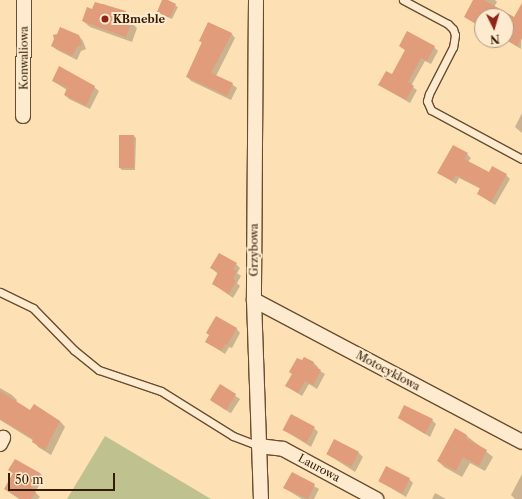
<!DOCTYPE html>
<style>
body{margin:0}
#map{position:relative;width:522px;height:499px;overflow:hidden;background:#fee0b5;font-family:"Libre Caslon Text",serif}
div>[style]{position:absolute}
.green>*{inset:0;background:#bfc28e}
.shadow>*{inset:0;background:#0003;transform-origin:0 0}
.building>*{inset:0;background:#e09c7b;transform-origin:0 0}
.roads{filter:drop-shadow(1px 0 #674e30) drop-shadow(-1px 0 #674e30) drop-shadow(0 1px #674e30) drop-shadow(0 -1px #674e30)}
.lane>*{height:7px;margin:-3.5px;padding:0 3.5px;transform-origin:3.5px;border-radius:3.5px;background:#feebcf}
.street>*{height:14px;margin:-7px;padding:0 7px;transform-origin:7px;border-radius:7px;background:#feebcf}
.dots>*{width:11px;height:11px;translate:-50% -50%;box-sizing:border-box;border:2px solid #feebcf;border-radius:50%}
span{translate:-50% -50%;white-space:nowrap;text-align:center;line-height:1.15;-webkit-text-stroke:4px #feebcf;paint-order:stroke}
.poi-label{font-size:11px;color:#351d03;font-weight:700}
.left{translate:0 -50%;text-align:left}
.street-label{font-size:11px;color:#351d03}
.north{position:absolute;left:474px;top:8px;width:40px;height:40px;box-sizing:border-box;background:#feebcf;border:1px solid #ae997d;border-radius:50%;rotate:175deg;font-size:11px;font-weight:700;line-height:16px;text-align:center;color:#351d03}
.north::after{content:'';display:block;margin:auto;width:14px;height:18px;background:#8f2418;clip-path:polygon(50% 0,100% 100%,50% 72%,0 100%)}
.scale{position:absolute;left:8px;top:473px;width:107px;height:18px;box-sizing:border-box;border:2px solid #351d03;border-top:0;padding-left:5px;font-size:12px;line-height:14px;white-space:nowrap;color:#351d03;-webkit-text-stroke:3px #feebcf;paint-order:stroke}
</style>
<div id="map">
<div class="green">
<i style="clip-path:polygon(105px 436px,211px 499px,67px 499px)"></i>
</div>
<div class="shadow">
<i style="clip-path:polygon(164px 0,178px 7px,172px 19px,160px 13px)"></i>
<i style="clip-path:polygon(474px 0,495px 0,497px 2px,494px 7px,515px 18px,522px 14px,521px 49px,506px 40px,506px 16px,482px 16px,482px 28px,465px 17px)"></i>
<i style="clip-path:polygon(103px 4px,126px 12px,132px 18px,131px 22px,137px 28px,132px 42px,90px 27px,83px 21px,93px 10px)"></i>
<i style="clip-path:polygon(231px 33px,235px 38px,216px 76px,232px 84px,237px 88px,231px 100px,191px 81px,187px 76px,202px 43px,200px 41px)"></i>
<i style="clip-path:polygon(79px 36px,83px 41px,86px 49px,81px 51px,77px 60px,57px 50px,52px 46px)"></i>
<i style="clip-path:polygon(400px 46px,434px 47px,438px 51px,431px 64px,425px 61px,411px 86px,417px 90px,410px 103px,379px 85px,393px 75px,406px 51px)"></i>
<i style="clip-path:polygon(53px 81px,94px 87px,99px 91px,90px 109px,69px 99px,65px 95px,67px 90px)"></i>
<i style="clip-path:polygon(522px 113px,522px 133px,515px 127px)"></i>
<i style="clip-path:polygon(120px 136px,134px 136px,136px 138px,135px 170px,122px 170px,120px 168px)"></i>
<i style="clip-path:polygon(467px 154px,471px 158px,468px 162px,489px 174px,506px 175px,510px 179px,495px 205px,478px 194px,481px 189px,459px 178px,456px 184px,439px 173px)"></i>
<i style="clip-path:polygon(236px 264px,240px 268px,237px 273px,241px 276px,237px 283px,240px 286px,233px 298px,213px 284px,218px 274px,211px 268px)"></i>
<i style="clip-path:polygon(236px 328px,240px 333px,232px 348px,229px 347px,225px 354px,207px 342px)"></i>
<i style="clip-path:polygon(305px 358px,314px 363px,318px 367px,317px 369px,325px 374px,317px 389px,309px 384px,302px 396px,286px 386px)"></i>
<i style="left:220px;top:386px;width:24px;height:17px;rotate:33deg"></i>
<i style="clip-path:polygon(0 388px,12px 395px,17px 400px,16px 402px,30px 411px,60px 421px,65px 427px,51px 455px,38px 447px,34px 441px,0 420px)"></i>
<i style="clip-path:polygon(399px 417px,432px 420px,436px 424px,430px 437px)"></i>
<i style="clip-path:polygon(314px 428px,318px 432px,311px 447px,284px 430px)"></i>
<i style="clip-path:polygon(455px 430px,467px 436px,493px 457px,485px 471px,470px 463px,462px 477px,444px 467px,438px 461px)"></i>
<i style="clip-path:polygon(335px 440px,359px 453px,363px 457px,355px 472px,327px 454px)"></i>
<i style="clip-path:polygon(9px 470px,40px 473px,44px 478px,35px 492px,40px 497px,38px 499px,19px 499px,5px 489px,14px 474px)"></i>
<i style="clip-path:polygon(292px 473px,319px 489px,314px 499px,302px 499px,284px 488px)"></i>
<i style="clip-path:polygon(522px 474px,522px 499px,515px 499px,511px 495px)"></i>
<i style="clip-path:polygon(409px 479px,413px 483px,406px 497px,379px 481px)"></i>
<i style="clip-path:polygon(435px 493px,446px 499px,432px 499px)"></i>
</div>
<div class="building">
<i style="clip-path:polygon(162px 0,168px 0,176px 4px,170px 18px,157px 12px)"></i>
<i style="clip-path:polygon(473px 0,484px 0,514px 17px,522px 3px,522px 38px,517px 46px,506px 40px,506px 16px,482px 16px,478px 25px,464px 17px)"></i>
<i style="clip-path:polygon(95px 2px,126px 11px,124px 18px,132px 21px,126px 37px,82px 21px,87px 7px,92px 9px)"></i>
<i style="clip-path:polygon(208px 22px,232px 33px,211px 73px,233px 83px,227px 96px,186px 77px,202px 42px,199px 41px)"></i>
<i style="clip-path:polygon(60px 27px,79px 35px,82px 45px,77px 47px,72px 56px,51px 46px,54px 39px,53px 35px,57px 34px)"></i>
<i style="clip-path:polygon(407px 31px,435px 46px,427px 61px,421px 58px,408px 82px,414px 86px,406px 100px,378px 85px,386px 71px,392px 74px,405px 50px,399px 46px)"></i>
<i style="clip-path:polygon(59px 66px,95px 86px,86px 106px,64px 95px,67px 88px,52px 81px)"></i>
<i style="left:119px;top:135px;width:15px;height:33px"></i>
<i style="clip-path:polygon(453px 145px,468px 153px,464px 159px,489px 172px,492px 166px,507px 174px,491px 202px,477px 194px,480px 188px,456px 175px,452px 181px,437px 173px)"></i>
<i style="clip-path:polygon(219px 253px,237px 263px,233px 269px,237px 271px,233px 279px,236px 281px,229px 294px,212px 284px,218px 272px,210px 268px)"></i>
<i style="clip-path:polygon(216px 316px,237px 328px,227px 345px,225px 344px,221px 351px,205px 342px,209px 335px,206px 333px)"></i>
<i style="clip-path:polygon(304px 357px,314px 362px,313px 365px,321px 370px,313px 385px,305px 381px,298px 393px,285px 386px,292px 374px,289px 372px,297px 358px,302px 360px)"></i>
<i style="left:220px;top:384px;width:19px;height:19px;rotate:32deg"></i>
<i style="clip-path:polygon(0 391px,30px 410px,34px 404px,60px 421px,45px 450px,32px 442px,33px 439px,0 419px)"></i>
<i style="clip-path:polygon(404px 405px,433px 419px,425px 434px,398px 418px)"></i>
<i style="left:291px;top:414px;width:27px;height:18px;rotate:28deg"></i>
<i style="clip-path:polygon(455px 428px,467px 435px,466px 438px,487px 450px,479px 466px,463px 457px,456px 471px,437px 461px)"></i>
<i style="left:334px;top:439px;width:28px;height:17px;rotate:27deg"></i>
<i style="clip-path:polygon(15px 459px,40px 473px,31px 488px,36px 492px,31px 499px,20px 499px,4px 489px,13px 473px,8px 470px)"></i>
<i style="left:386px;top:466px;width:27px;height:17px;rotate:27deg"></i>
<i style="clip-path:polygon(292px 472px,315px 484px,308px 499px,283px 488px)"></i>
</div>
<div class="roads">
<div class="lane">
<i style="left:403px;top:0;width:51px;rotate:28.1deg"></i>
<i style="left:448px;top:24px;width:7px;rotate:45deg"></i>
<i style="left:453px;top:29px;width:6px;rotate:72deg"></i>
<i style="left:455px;top:35px;width:12px;rotate:99deg"></i>
<i style="left:453px;top:47px;width:53px;rotate:117.1deg"></i>
<i style="left:429px;top:94px;width:7px;rotate:106deg"></i>
<i style="left:427px;top:101px;width:10px;rotate:66deg"></i>
<i style="left:431px;top:110px;width:103px;rotate:28.3deg"></i>
<i style="left:0;top:292px;width:37px;rotate:26deg"></i>
<i style="left:33px;top:308px;width:59px;rotate:45.7deg"></i>
<i style="left:74px;top:350px;width:32px;rotate:39deg"></i>
<i style="left:99px;top:370px;width:65px;rotate:18.7deg"></i>
<i style="left:161px;top:391px;width:85px;rotate:32deg"></i>
<i style="left:233px;top:436px;width:28px;rotate:21deg"></i>
</div>
<div class="street">
<i style="left:256px;top:0;width:300px;rotate:90.4deg"></i>
<i style="left:254px;top:300px;width:199px;rotate:88deg"></i>
<i style="left:23px;top:116px;width:116px;rotate:-89.5deg"></i>
<i style="left:254px;top:300px;width:303px;rotate:27.9deg"></i>
<i style="left:0;top:444px;width:7px;rotate:-63deg"></i>
<i style="left:259px;top:446px;width:24px;rotate:7deg"></i>
<i style="left:283px;top:449px;width:106px;rotate:28.3deg"></i>
</div>
</div>
<div class="dots">
<i style="left:105px;top:19px;background:#8f2418"></i>
</div>
<div class="poi-label">
<span class="left" style="left:113px;top:19px">KBmeble</span>
</div>
<div class="street-label">
<span style="left:24px;top:58px;rotate:-90deg">Konwaliowa</span>
<span style="left:254px;top:250px;rotate:-90deg">Grzybowa</span>
<span style="left:388px;top:371px;rotate:28deg">Motocyklowa</span>
<span style="left:319px;top:468px;rotate:28deg">Laurowa</span>
</div>
<div class="north">N</div>
<div class="scale">50 m</div>
</div>
